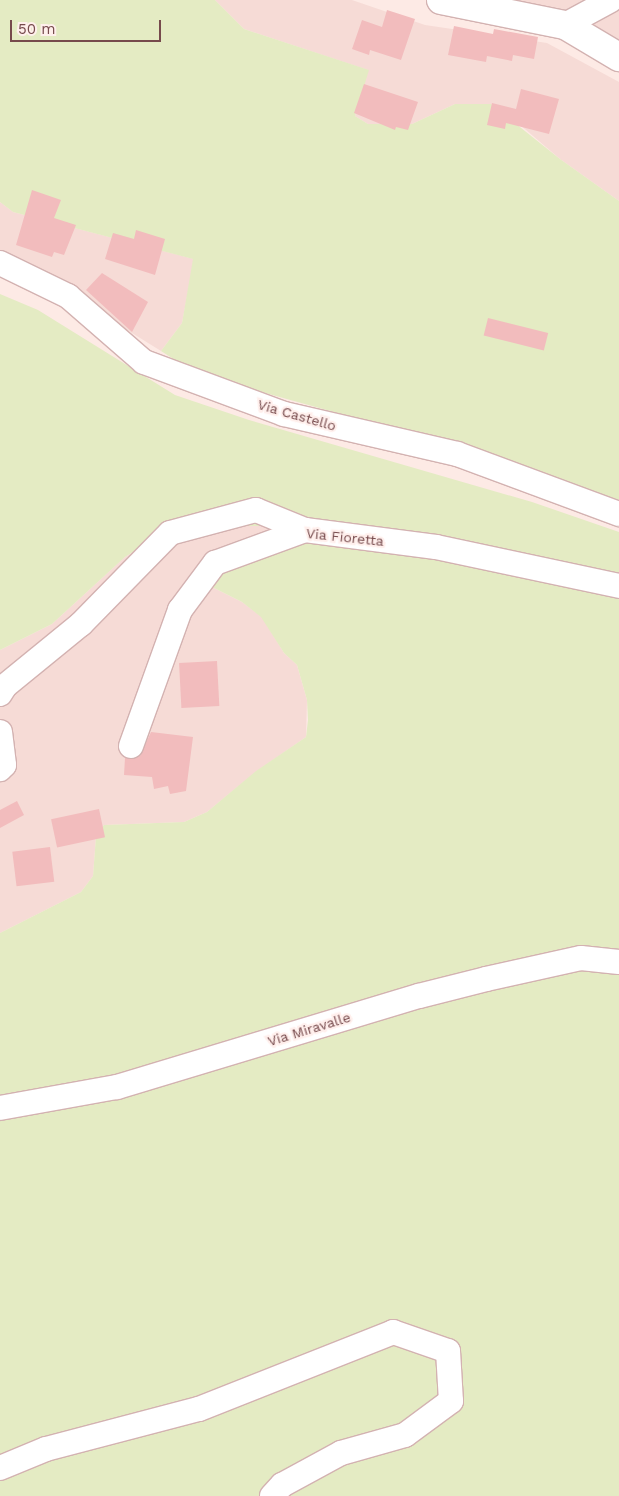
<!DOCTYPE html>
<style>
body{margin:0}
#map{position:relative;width:619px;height:1496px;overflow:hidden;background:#fdeae5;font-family:"Work Sans",sans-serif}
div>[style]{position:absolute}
.residential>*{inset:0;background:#f6dbd6}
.green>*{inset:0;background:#e4ebc3}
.building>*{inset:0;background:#f2bcbd;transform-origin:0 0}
.roads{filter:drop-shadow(1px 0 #d3b2b1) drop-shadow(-1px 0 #d3b2b1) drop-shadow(0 1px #d3b2b1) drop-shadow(0 -1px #d3b2b1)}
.minor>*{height:24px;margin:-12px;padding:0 12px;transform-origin:12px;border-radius:12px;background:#fff}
.tertiary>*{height:28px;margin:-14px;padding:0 14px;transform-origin:14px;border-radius:14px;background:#fff}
span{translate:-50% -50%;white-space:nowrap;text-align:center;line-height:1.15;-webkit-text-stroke:4.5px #ffefec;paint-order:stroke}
.street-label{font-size:14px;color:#764a4c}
.scale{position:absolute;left:10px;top:20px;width:151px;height:22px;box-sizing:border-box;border:2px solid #764a4c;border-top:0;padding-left:6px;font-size:15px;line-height:18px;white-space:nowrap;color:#764a4c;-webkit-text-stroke:4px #ffefec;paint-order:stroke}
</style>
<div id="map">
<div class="residential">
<i style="clip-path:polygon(215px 0,352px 0,425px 25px,547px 43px,619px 82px,619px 201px,560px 159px,519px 124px,455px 104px,412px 124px,368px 124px,355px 116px,368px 70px,244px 29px)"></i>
<i style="clip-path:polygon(494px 0,619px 0,619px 40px,558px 8px)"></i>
<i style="clip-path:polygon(0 202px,13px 212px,194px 259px,182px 323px,161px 351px,53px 284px,0 263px)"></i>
<i style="clip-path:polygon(286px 525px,208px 585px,242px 602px,262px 617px,284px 653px,297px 665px,307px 700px,306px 737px,257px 771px,207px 812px,184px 822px,104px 825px,96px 836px,93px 876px,81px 892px,0 933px,0 650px,52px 624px,125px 557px,174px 526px)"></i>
</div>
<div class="green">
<i style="clip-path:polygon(0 0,215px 0,244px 29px,369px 70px,355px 116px,368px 124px,412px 124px,455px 104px,491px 104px,560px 159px,619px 201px,619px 500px,431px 439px,258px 391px,186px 367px,161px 351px,182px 323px,193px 259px,13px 212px,0 202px)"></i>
<i style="clip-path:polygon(0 294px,38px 310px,175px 395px,249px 420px,532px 502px,619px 532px,619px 1496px,0 1496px,0 933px,81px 892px,93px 876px,96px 836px,104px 825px,184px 822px,207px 812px,256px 771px,306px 737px,308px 720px,307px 700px,297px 665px,284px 653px,261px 617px,242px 602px,208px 585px,208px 558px,284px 526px,174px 526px,125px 557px,52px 624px,0 650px)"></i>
</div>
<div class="building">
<i style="clip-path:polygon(387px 10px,415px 19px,401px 60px,370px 50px,369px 55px,352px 49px,362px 20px,382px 27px)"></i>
<i style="clip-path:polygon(454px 26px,493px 34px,494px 29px,538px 37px,534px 59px,513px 55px,512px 61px,487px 56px,486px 62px,448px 55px)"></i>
<i style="clip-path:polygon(364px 84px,418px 102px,408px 130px,396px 127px,395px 130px,354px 113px)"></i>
<i style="clip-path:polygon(521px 89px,559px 99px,549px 134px,506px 123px,505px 129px,487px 125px,492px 103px,516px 109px)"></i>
<i style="clip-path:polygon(32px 190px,61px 200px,54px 218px,76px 225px,64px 255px,54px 252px,52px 257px,16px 245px)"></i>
<i style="clip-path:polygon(136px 230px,165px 239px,155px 275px,105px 259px,113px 233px,134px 239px)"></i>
<i style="clip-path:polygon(102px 273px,148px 302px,132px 332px,86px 290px)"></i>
<i style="left:488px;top:318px;width:62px;height:18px;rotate:14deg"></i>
<i style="left:217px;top:661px;width:45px;height:38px;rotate:87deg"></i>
<i style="clip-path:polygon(151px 732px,193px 737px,186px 791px,170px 794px,168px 786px,154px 789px,152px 777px,124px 775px,125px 758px,140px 756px)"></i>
<i style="clip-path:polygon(17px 801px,24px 815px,0 828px,0 810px)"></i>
<i style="left:99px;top:809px;width:29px;height:49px;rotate:78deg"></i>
<i style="left:50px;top:847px;width:35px;height:38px;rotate:83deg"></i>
</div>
<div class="roads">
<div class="minor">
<i style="left:565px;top:25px;width:52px;rotate:-28.5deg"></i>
<i style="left:0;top:263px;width:76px;rotate:25.9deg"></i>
<i style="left:68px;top:296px;width:101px;rotate:41deg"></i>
<i style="left:144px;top:362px;width:149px;rotate:20.4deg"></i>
<i style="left:284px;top:414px;width:178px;rotate:13deg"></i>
<i style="left:457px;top:454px;width:173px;rotate:20.3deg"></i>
<i style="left:0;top:694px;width:9px;rotate:-58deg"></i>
<i style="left:5px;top:686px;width:98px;rotate:-39.2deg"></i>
<i style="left:81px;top:624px;width:127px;rotate:-45.6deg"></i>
<i style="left:170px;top:533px;width:89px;rotate:-15deg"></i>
<i style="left:256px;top:510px;width:53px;rotate:22.2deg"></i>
<i style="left:0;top:732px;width:33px;rotate:83deg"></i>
<i style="left:4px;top:765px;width:6px;rotate:135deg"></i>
<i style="left:131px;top:746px;width:145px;rotate:-70.2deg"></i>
<i style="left:180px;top:610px;width:59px;rotate:-53.3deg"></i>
<i style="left:215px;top:563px;width:96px;rotate:-20.1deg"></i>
<i style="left:305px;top:530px;width:132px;rotate:7.4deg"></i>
<i style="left:436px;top:547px;width:187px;rotate:12deg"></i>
<i style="left:0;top:1108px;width:119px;rotate:-10.2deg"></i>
<i style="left:117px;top:1087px;width:315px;rotate:-16.8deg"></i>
<i style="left:419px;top:996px;width:69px;rotate:-14.2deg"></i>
<i style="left:486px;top:979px;width:97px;rotate:-12.5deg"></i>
<i style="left:581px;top:958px;width:38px;rotate:6deg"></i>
<i style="left:0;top:1468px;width:50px;rotate:-22.4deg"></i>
<i style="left:46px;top:1449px;width:158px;rotate:-14.7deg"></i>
<i style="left:199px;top:1409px;width:209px;rotate:-21.6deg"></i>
<i style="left:393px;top:1332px;width:58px;rotate:19.1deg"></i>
<i style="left:448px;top:1351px;width:50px;rotate:86.6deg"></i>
<i style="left:451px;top:1401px;width:57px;rotate:143.5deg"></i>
<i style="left:405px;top:1435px;width:66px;rotate:164.3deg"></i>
<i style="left:341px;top:1453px;width:67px;rotate:151.5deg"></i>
<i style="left:282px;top:1485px;width:15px;rotate:132deg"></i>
</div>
<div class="tertiary">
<i style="left:441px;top:0;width:126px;rotate:11.4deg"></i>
<i style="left:565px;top:25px;width:63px;rotate:30.7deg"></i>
</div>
</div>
<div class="street-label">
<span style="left:297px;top:415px;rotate:16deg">Via Castello</span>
<span style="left:345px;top:537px;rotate:6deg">Via Fioretta</span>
<span style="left:309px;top:1029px;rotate:-17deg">Via Miravalle</span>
</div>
<div class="scale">50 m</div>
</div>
